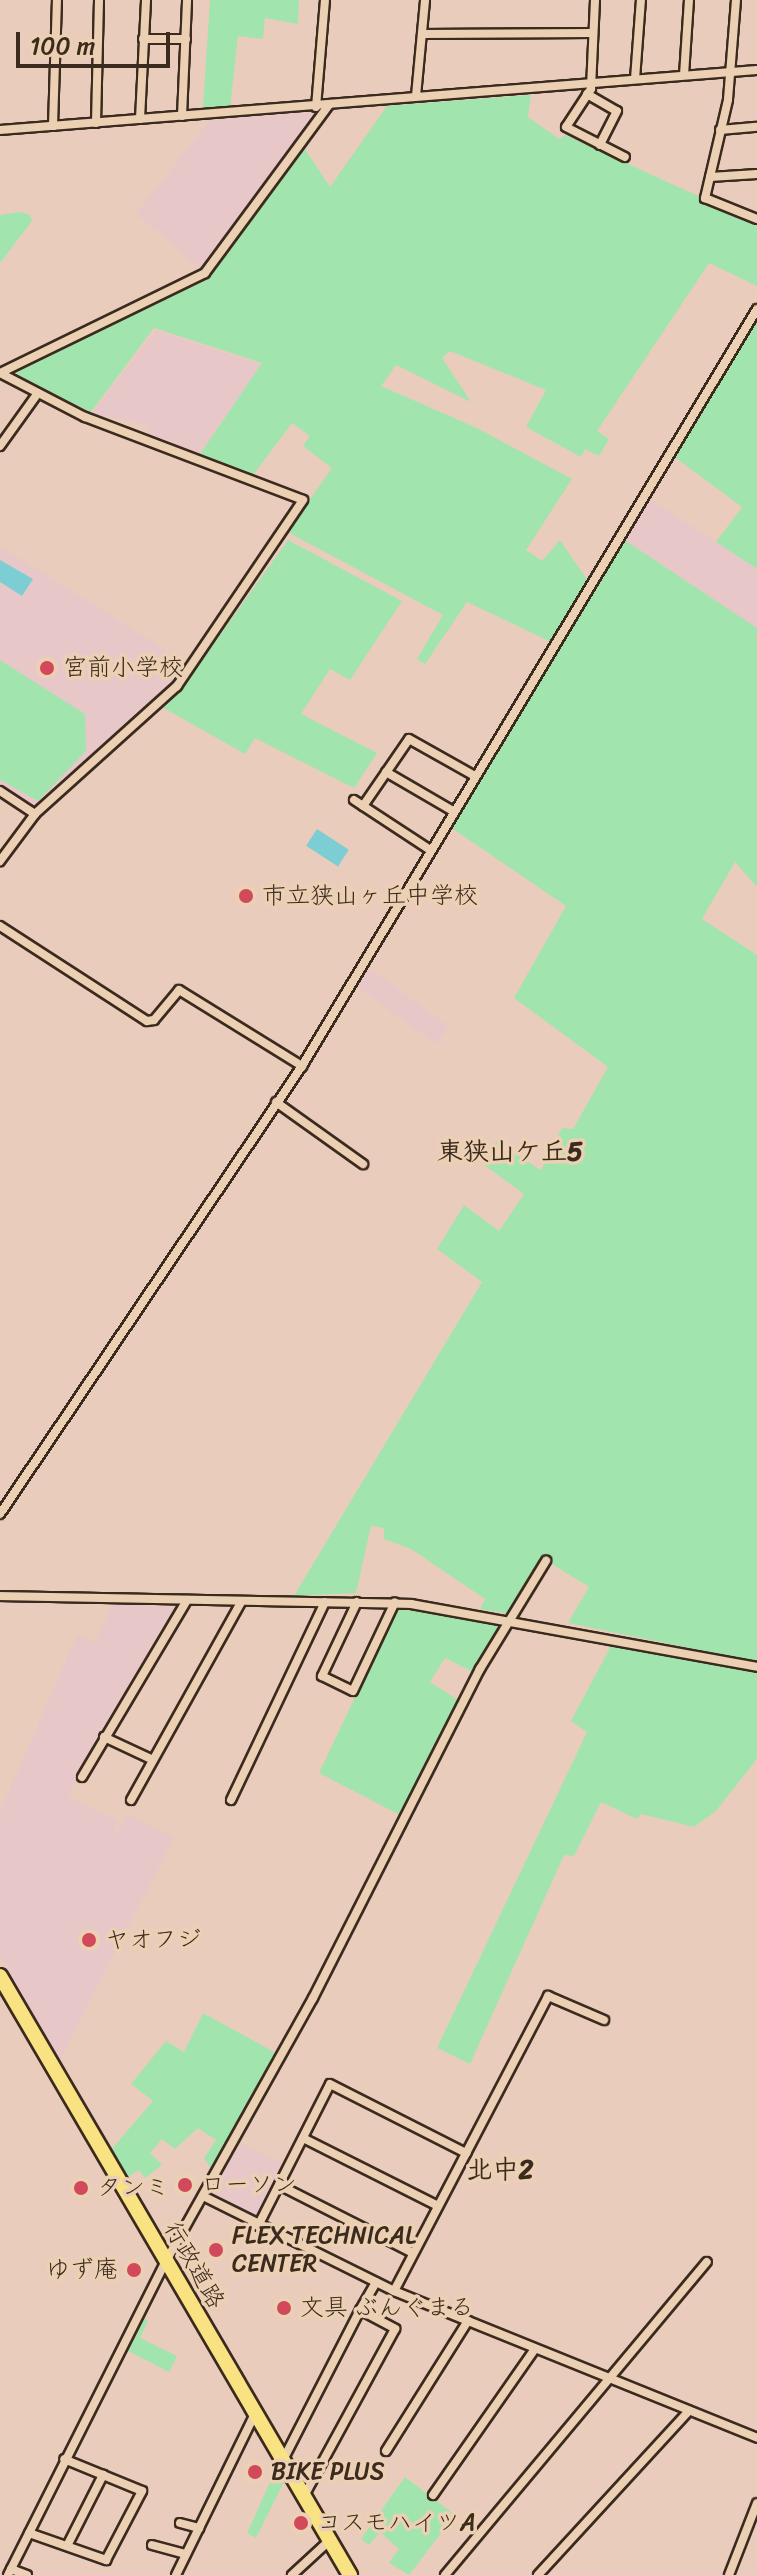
<!DOCTYPE html>
<meta charset="utf-8">
<style>
body{margin:0}
#map{position:relative;width:757px;height:2575px;overflow:hidden;background:#eaccbd;font-family:Sriracha,"Klee One",sans-serif}
div>[style]{position:absolute}
.built>*{inset:0;background:#e8c7c8;transform-origin:0 0}
.green>*{inset:0;background:#a2e4ae}
.water>*{inset:0;background:#7dced4;transform-origin:0 0}
.roads{filter:drop-shadow(2px 0 #3b2a1e) drop-shadow(-2px 0 #3b2a1e) drop-shadow(0 2px #3b2a1e) drop-shadow(0 -2px #3b2a1e)}
.minor>*{height:8px;margin:-4px;padding:0 4px;transform-origin:4px;border-radius:4px;background:#ecd0b3}
.trunk>*{height:14px;margin:-7px;padding:0 7px;transform-origin:7px;border-radius:7px;background:#f8e281}
.dots>*{width:22px;height:22px;translate:-50% -50%;box-sizing:border-box;border:4px solid #ecd0b3;border-radius:50%}
span{translate:-50% -50%;white-space:nowrap;text-align:center;line-height:1.15;-webkit-text-stroke:7px #ecd0b3;paint-order:stroke}
.poi-label{font-size:24px;color:#3b2a1e}
.left{translate:0 -50%;text-align:left}
.right{translate:-100% -50%;text-align:right}
.street-label{font-size:24px;color:#3b2a1e}
.neighbourhood-label{font-size:26px;color:#3b2a1e;font-weight:700}
.scale{position:absolute;left:16px;top:32px;width:154px;height:36px;box-sizing:border-box;border:4px solid #3b2a1e;border-top:0;padding-left:10px;font-size:24px;line-height:28px;white-space:nowrap;color:#3b2a1e;-webkit-text-stroke:6px #ecd0b3;paint-order:stroke}
</style>
<div id="map">
<div class="built">
<i style="clip-path:polygon(317px 111px,320px 115px,202px 270px,136px 214px,211px 119px)"></i>
<i style="clip-path:polygon(156px 330px,261px 365px,199px 454px,145px 435px,151px 426px,92px 413px)"></i>
<i style="clip-path:polygon(647px 497px,757px 569px,757px 628px,623px 539px)"></i>
<i style="clip-path:polygon(0 546px,187px 663px,174px 682px,36px 805px,0 785px)"></i>
<i style="left:370px;top:969px;width:97px;height:22px;rotate:36deg"></i>
<i style="clip-path:polygon(113px 1604px,179px 1607px,68px 1796px,117px 1820px,114px 1837px,127px 1814px,174px 1838px,59px 2061px,0 1955px,0 1811px,77px 1635px,95px 1642px)"></i>
<i style="left:238px;top:2142px;width:50px;height:59px;rotate:26deg"></i>
</div>
<div class="green">
<i style="clip-path:polygon(210px 0,299px 0,298px 24px,265px 18px,263px 39px,238px 36px,230px 108px,203px 108px)"></i>
<i style="clip-path:polygon(531px 95px,528px 117px,559px 139px,565px 135px,757px 223px,757px 286px,709px 263px,597px 431px,609px 439px,599px 456px,585px 449px,581px 457px,526px 427px,546px 390px,450px 351px,442px 358px,471px 402px,396px 365px,381px 386px,477px 428px,572px 479px,526px 550px,542px 561px,560px 540px,588px 581px,551px 642px,467px 602px,425px 664px,417px 659px,443px 615px,291px 534px,289px 529px,332px 468px,303px 446px,310px 436px,292px 423px,253px 475px,200px 454px,262px 363px,154px 328px,91px 412px,20px 379px,15px 369px,26px 363px,202px 282px,303px 146px,330px 187px,387px 106px)"></i>
<i style="clip-path:polygon(20px 212px,30px 215px,32px 221px,0 263px,0 215px)"></i>
<i style="clip-path:polygon(757px 317px,757px 569px,716px 542px,742px 507px,673px 456px)"></i>
<i style="clip-path:polygon(623px 539px,757px 628px,757px 887px,735px 862px,702px 919px,757px 955px,757px 1662px,568px 1623px,589px 1587px,544px 1559px,509px 1614px,480px 1609px,485px 1599px,411px 1549px,384px 1539px,384px 1528px,371px 1526px,356px 1593px,294px 1596px,482px 1282px,437px 1249px,464px 1205px,499px 1231px,524px 1194px,484px 1165px,496px 1142px,541px 1170px,562px 1128px,573px 1129px,608px 1067px,514px 998px,566px 906px,450px 827px)"></i>
<i style="clip-path:polygon(288px 540px,402px 601px,350px 680px,330px 669px,301px 714px,377px 753px,354px 788px,255px 738px,245px 754px,162px 707px,177px 695px)"></i>
<i style="clip-path:polygon(0 660px,85px 714px,86px 751px,38px 801px,0 780px)"></i>
<i style="clip-path:polygon(397px 1609px,496px 1622px,499px 1629px,473px 1672px,445px 1658px,430px 1682px,458px 1700px,400px 1815px,319px 1773px)"></i>
<i style="clip-path:polygon(612px 1644px,757px 1673px,757px 1759px,715px 1812px,694px 1827px,641px 1814px,637px 1819px,601px 1802px,574px 1856px,564px 1855px,470px 2064px,437px 2048px,587px 1732px,571px 1721px)"></i>
<i style="clip-path:polygon(203px 2013px,276px 2053px,213px 2172px,204px 2158px,216px 2140px,198px 2128px,175px 2149px,162px 2139px,150px 2153px,162px 2165px,145px 2178px,139px 2170px,126px 2178px,110px 2151px,153px 2101px,131px 2084px,166px 2041px,184px 2052px)"></i>
<i style="clip-path:polygon(144px 2318px,148px 2321px,140px 2338px,177px 2356px,169px 2372px,128px 2351px)"></i>
<i style="clip-path:polygon(277px 2467px,285px 2480px,256px 2538px,247px 2533px)"></i>
<i style="clip-path:polygon(405px 2477px,455px 2515px,409px 2575px,389px 2563px,399px 2549px,380px 2532px,369px 2545px,361px 2539px)"></i>
</div>
<div class="water">
<i style="clip-path:polygon(0 560px,33px 579px,22px 596px,0 582px)"></i>
<i style="left:317px;top:829px;width:38px;height:20px;rotate:33deg"></i>
</div>
<div class="roads">
<div class="minor">
<i style="left:595px;top:0;width:89px;rotate:92.6deg"></i>
<i style="left:591px;top:89px;width:45px;rotate:123.3deg"></i>
<i style="left:566px;top:127px;width:66px;rotate:27deg"></i>
<i style="left:736px;top:0;width:100px;rotate:94.6deg"></i>
<i style="left:728px;top:100px;width:101px;rotate:103.2deg"></i>
<i style="left:705px;top:198px;width:56px;rotate:22deg"></i>
<i style="left:422px;top:34px;width:171px;rotate:-0.3deg"></i>
<i style="left:143px;top:39px;width:43px"></i>
<i style="left:684px;top:75px;width:75px;rotate:-86.2deg"></i>
<i style="left:635px;top:79px;width:79px;rotate:-85.7deg"></i>
<i style="left:587px;top:94px;width:34px;rotate:30deg"></i>
<i style="left:617px;top:111px;width:38px;rotate:117deg"></i>
<i style="left:416px;top:96px;width:96px;rotate:-84.6deg"></i>
<i style="left:316px;top:107px;width:107px;rotate:-85.2deg"></i>
<i style="left:182px;top:116px;width:116px;rotate:-87.5deg"></i>
<i style="left:140px;top:119px;width:119px;rotate:-87.1deg"></i>
<i style="left:96px;top:123px;width:123px;rotate:-88.6deg"></i>
<i style="left:53px;top:126px;width:126px;rotate:-88.2deg"></i>
<i style="left:0;top:130px;width:759px;rotate:-4.53deg"></i>
<i style="left:720px;top:130px;width:37px;rotate:-5deg"></i>
<i style="left:710px;top:177px;width:47px;rotate:-3.7deg"></i>
<i style="left:0;top:373px;width:96px;rotate:27.4deg"></i>
<i style="left:85px;top:417px;width:233px;rotate:20.8deg"></i>
<i style="left:303px;top:500px;width:225px;rotate:124.1deg"></i>
<i style="left:177px;top:686px;width:191px;rotate:138deg"></i>
<i style="left:35px;top:814px;width:59px;rotate:126.7deg"></i>
<i style="left:0;top:373px;width:228px;rotate:-26deg"></i>
<i style="left:205px;top:273px;width:209px;rotate:-53.6deg"></i>
<i style="left:0;top:446px;width:65px;rotate:-54.4deg"></i>
<i style="left:386px;top:772px;width:78px;rotate:30.2deg"></i>
<i style="left:0;top:791px;width:42px;rotate:33.3deg"></i>
<i style="left:354px;top:800px;width:91px;rotate:33.3deg"></i>
<i style="left:363px;top:806px;width:81px;rotate:-55.5deg"></i>
<i style="left:409px;top:739px;width:76px;rotate:29.3deg"></i>
<i style="left:0;top:926px;width:175px;rotate:32.9deg"></i>
<i style="left:147px;top:1021px;width:7px;rotate:-8deg"></i>
<i style="left:154px;top:1020px;width:39px;rotate:-50deg"></i>
<i style="left:179px;top:990px;width:145px;rotate:31.7deg"></i>
<i style="left:276px;top:1102px;width:107px;rotate:35.5deg"></i>
<i style="left:0;top:1514px;width:540px;rotate:-56.02deg"></i>
<i style="left:302px;top:1066px;width:883px;rotate:-58.99deg"></i>
<i style="left:0;top:1596px;width:411px;rotate:1.1deg"></i>
<i style="left:411px;top:1604px;width:352px;rotate:10.3deg"></i>
<i style="left:357px;top:1602px;width:82px;rotate:115.3deg"></i>
<i style="left:322px;top:1676px;width:34px;rotate:26deg"></i>
<i style="left:353px;top:1691px;width:98px;rotate:-64.7deg"></i>
<i style="left:104px;top:1737px;width:54px;rotate:25.1deg"></i>
<i style="left:82px;top:1777px;width:206px;rotate:-59.3deg"></i>
<i style="left:131px;top:1800px;width:227px;rotate:-60.9deg"></i>
<i style="left:231px;top:1800px;width:219px;rotate:-64.6deg"></i>
<i style="left:303px;top:2138px;width:151px;rotate:26.7deg"></i>
<i style="left:279px;top:2185px;width:150px;rotate:26.9deg"></i>
<i style="left:205px;top:2197px;width:211px;rotate:26.4deg"></i>
<i style="left:394px;top:2291px;width:392px;rotate:22deg"></i>
<i style="left:258px;top:2226px;width:159px;rotate:-63.1deg"></i>
<i style="left:330px;top:2084px;width:153px;rotate:26.9deg"></i>
<i style="left:394px;top:2291px;width:333px;rotate:-62.4deg"></i>
<i style="left:548px;top:1996px;width:61px;rotate:23.2deg"></i>
<i style="left:360px;top:2310px;width:32px;rotate:-60deg"></i>
<i style="left:386px;top:2451px;width:154px;rotate:-57.8deg"></i>
<i style="left:283px;top:2460px;width:169px;rotate:-62.8deg"></i>
<i style="left:360px;top:2310px;width:40px;rotate:28deg"></i>
<i style="left:395px;top:2329px;width:190px;rotate:118.6deg"></i>
<i style="left:433px;top:2495px;width:178px;rotate:-55.1deg"></i>
<i style="left:180px;top:2523px;width:20px;rotate:15deg"></i>
<i style="left:29px;top:2533px;width:82px;rotate:19.3deg"></i>
<i style="left:106px;top:2560px;width:78px;rotate:-62.4deg"></i>
<i style="left:142px;top:2491px;width:84px;rotate:-157.7deg"></i>
<i style="left:152px;top:2545px;width:35px;rotate:15deg"></i>
<i style="left:67px;top:2546px;width:80px;rotate:-63.1deg"></i>
<i style="left:11px;top:2569px;width:17px;rotate:21deg"></i>
<i style="left:8px;top:2575px;width:352px;rotate:-63.3deg"></i>
<i style="left:166px;top:2261px;width:301px;rotate:-60.8deg"></i>
<i style="left:313px;top:1998px;width:369px;rotate:-63.1deg"></i>
<i style="left:480px;top:1669px;width:127px;rotate:-58.6deg"></i>
<i style="left:176px;top:2575px;width:179px;rotate:-63.9deg"></i>
<i style="left:292px;top:2575px;width:52px;rotate:-42.6deg"></i>
<i style="left:445px;top:2575px;width:408px;rotate:-50.1deg"></i>
<i style="left:538px;top:2575px;width:223px;rotate:-47.4deg"></i>
<i style="left:729px;top:2575px;width:77px;rotate:-68.7deg"></i>
</div>
<div class="trunk">
<i style="left:0;top:1976px;width:694px;rotate:59.7deg"></i>
</div>
</div>
<div class="dots">
<i style="left:47px;top:668px;background:#d1495b"></i>
<i style="left:246px;top:896px;background:#d1495b"></i>
<i style="left:89px;top:1940px;background:#d1495b"></i>
<i style="left:185px;top:2185px;background:#d1495b"></i>
<i style="left:81px;top:2188px;background:#d1495b"></i>
<i style="left:216px;top:2250px;background:#d1495b"></i>
<i style="left:134px;top:2270px;background:#d1495b"></i>
<i style="left:284px;top:2308px;background:#d1495b"></i>
<i style="left:255px;top:2472px;background:#d1495b"></i>
<i style="left:301px;top:2523px;background:#d1495b"></i>
</div>
<div class="poi-label">
<span class="left" style="left:63px;top:668px">宮前小学校</span>
<span class="left" style="left:262px;top:896px">市立狭山ヶ丘中学校</span>
<span class="left" style="left:105px;top:1940px">ヤオフジ</span>
<span class="left" style="left:201px;top:2185px">ローソン</span>
<span class="left" style="left:97px;top:2188px">タンミ</span>
<span class="left" style="left:232px;top:2250px">FLEX TECHNICAL<br>CENTER</span>
<span class="right" style="left:118px;top:2270px">ゆず庵</span>
<span class="left" style="left:300px;top:2308px">文具 ぶんぐまる</span>
<span class="left" style="left:271px;top:2472px">BIKE PLUS</span>
<span class="left" style="left:317px;top:2523px">コスモハイツA</span>
</div>
<div class="street-label">
<span style="left:194px;top:2265px;rotate:60deg">行政道路</span>
</div>
<div class="neighbourhood-label">
<span style="left:510px;top:1152px">東狭山ケ丘5</span>
<span style="left:500px;top:2170px">北中2</span>
</div>
<div class="scale">100 m</div>
</div>
